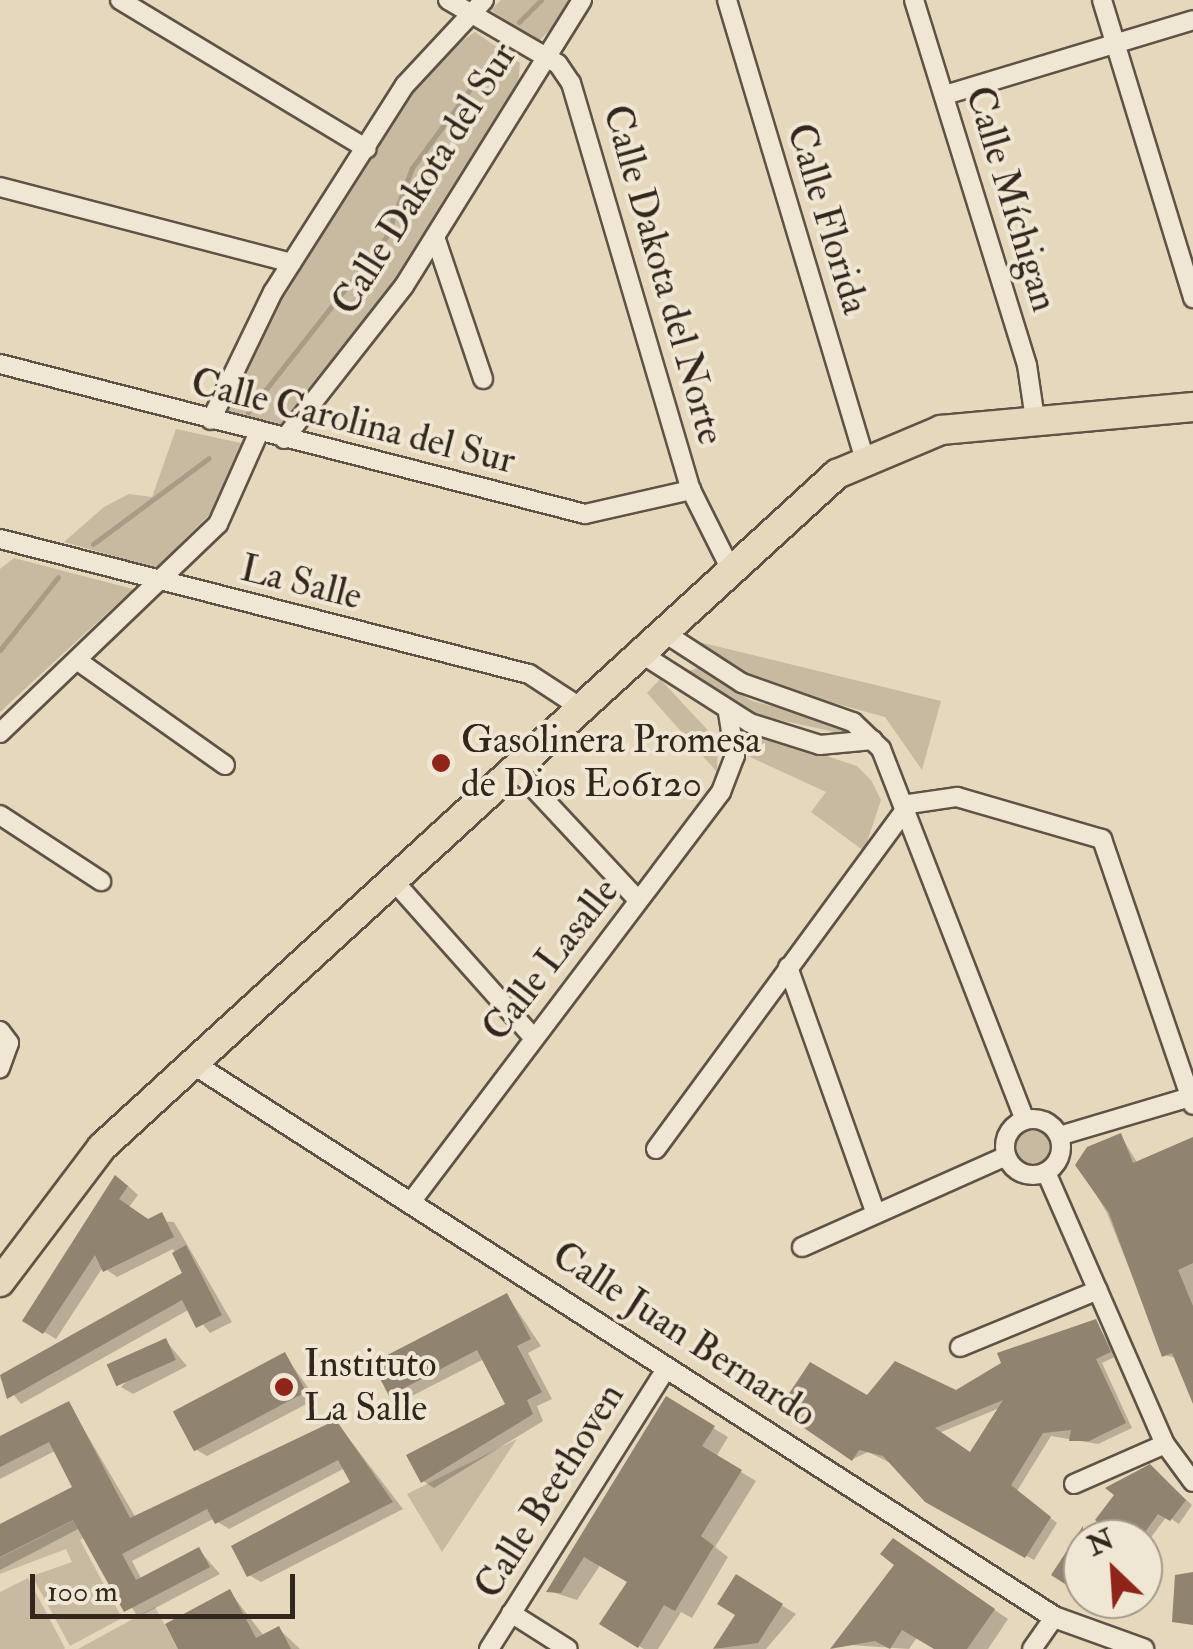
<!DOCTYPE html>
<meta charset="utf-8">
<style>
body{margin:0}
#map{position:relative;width:1193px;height:1649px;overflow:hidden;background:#e6d8bc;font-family:"IM FELL Double Pica",serif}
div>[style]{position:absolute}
.green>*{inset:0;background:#c7baa1}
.round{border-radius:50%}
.shadow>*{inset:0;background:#0003}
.stream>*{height:5px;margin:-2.5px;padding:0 2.5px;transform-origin:2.5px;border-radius:2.5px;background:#a99c86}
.building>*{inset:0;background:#908370;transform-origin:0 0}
.roads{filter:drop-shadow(2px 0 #5f5345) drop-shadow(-2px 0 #5f5345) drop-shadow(0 2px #5f5345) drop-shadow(0 -2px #5f5345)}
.minor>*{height:18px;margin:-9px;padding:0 9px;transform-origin:9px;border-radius:9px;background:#efe6d3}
.minor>.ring{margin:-9px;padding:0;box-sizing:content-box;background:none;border:18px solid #efe6d3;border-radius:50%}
.tertiary>*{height:20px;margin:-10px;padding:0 10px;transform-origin:10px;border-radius:10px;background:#efe6d3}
.primary>*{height:28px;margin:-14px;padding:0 14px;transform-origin:14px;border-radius:14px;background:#e6d8bc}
.dots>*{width:28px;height:28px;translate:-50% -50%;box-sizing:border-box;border:5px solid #efe6d3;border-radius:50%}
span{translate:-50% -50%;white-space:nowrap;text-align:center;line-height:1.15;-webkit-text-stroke:8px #efe6d3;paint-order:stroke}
.street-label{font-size:38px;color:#32271d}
.poi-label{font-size:38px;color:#32271d}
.left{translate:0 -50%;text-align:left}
.north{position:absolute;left:1063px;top:1519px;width:100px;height:100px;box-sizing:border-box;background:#efe6d3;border:2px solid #a39a8a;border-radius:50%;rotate:335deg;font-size:28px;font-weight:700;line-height:40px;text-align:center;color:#32271d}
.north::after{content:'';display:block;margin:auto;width:35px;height:45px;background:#8f2418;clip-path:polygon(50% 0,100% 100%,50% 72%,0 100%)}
.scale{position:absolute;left:30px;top:1574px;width:265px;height:45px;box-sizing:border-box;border:5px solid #32271d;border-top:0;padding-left:12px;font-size:30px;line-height:35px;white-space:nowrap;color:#32271d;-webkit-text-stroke:8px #efe6d3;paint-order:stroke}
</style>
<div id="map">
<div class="green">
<i style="clip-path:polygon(501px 0,579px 0,537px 43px,491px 10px)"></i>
<i style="clip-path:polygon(475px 32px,520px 63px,518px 85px,374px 320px,294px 421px,280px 428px,224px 410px,287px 277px,425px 67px)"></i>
<i style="clip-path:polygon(176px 429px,241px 443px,222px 502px,156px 568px,64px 542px,104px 507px,129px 494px,152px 497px)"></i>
<i style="clip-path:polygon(14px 558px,133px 589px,0 712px,0 569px)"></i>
<i style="clip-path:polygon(699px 642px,941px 701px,922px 770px,885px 717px,731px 675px)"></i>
<i style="clip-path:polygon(698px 668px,752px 701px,853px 726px,849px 735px,723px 708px,692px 685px,688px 671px)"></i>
<i style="clip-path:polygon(660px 679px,718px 741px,717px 772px,647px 693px)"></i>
<i style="clip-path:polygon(762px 735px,857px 766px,871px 780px,881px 800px,864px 851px,811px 812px,826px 792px,748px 756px)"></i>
<i class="round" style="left:1015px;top:1128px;width:36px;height:36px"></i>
<i style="clip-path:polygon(517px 1439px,442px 1552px,407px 1494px)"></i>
<i style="clip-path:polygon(109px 1502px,115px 1517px,80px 1540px,122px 1618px,70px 1646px,32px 1576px,72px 1562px,66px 1549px,0 1574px,0 1558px)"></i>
<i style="clip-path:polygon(28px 1578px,65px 1648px,64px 1649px,0 1649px,0 1592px)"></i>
<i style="clip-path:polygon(155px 1607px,178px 1649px,78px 1649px)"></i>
</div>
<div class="shadow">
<i style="clip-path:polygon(1121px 1136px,1138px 1164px,1193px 1139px,1193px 1389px,1176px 1358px,1164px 1355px,1107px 1213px,1078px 1165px)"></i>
<i style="clip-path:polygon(127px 1185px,138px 1195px,129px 1207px,149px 1221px,174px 1222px,232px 1322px,210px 1333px,190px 1309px,21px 1404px,0 1378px,185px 1274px,173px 1249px,117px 1277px,103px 1267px,56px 1339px,25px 1320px)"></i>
<i style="clip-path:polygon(507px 1295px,541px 1346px,528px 1353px,552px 1399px,537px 1406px,543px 1421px,434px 1488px,423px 1481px,509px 1405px,484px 1359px,402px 1401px,390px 1394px)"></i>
<i style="clip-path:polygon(evenodd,1096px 1322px,1117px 1356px,1102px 1363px,1132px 1428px,1098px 1444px,1051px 1436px,1017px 1491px,1057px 1523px,1034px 1560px,927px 1500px,909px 1472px,868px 1452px,853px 1459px,867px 1398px,957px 1393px,1096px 1322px,1002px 1407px,971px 1455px,939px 1433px,1002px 1407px)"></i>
<i style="clip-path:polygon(166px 1341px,187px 1366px,133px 1394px,121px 1387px)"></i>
<i style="clip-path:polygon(285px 1355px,316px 1399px,207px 1456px,195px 1449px)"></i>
<i style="clip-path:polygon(667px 1400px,728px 1437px,716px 1457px,756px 1481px,715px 1547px,728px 1557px,692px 1618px,681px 1612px,658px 1649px,644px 1649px,602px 1623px,631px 1582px,601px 1564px,577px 1600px,549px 1591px)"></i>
<i style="clip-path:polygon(69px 1404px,136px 1518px,336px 1422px,403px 1509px,261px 1582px,249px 1575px,353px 1483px,345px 1468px,229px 1529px,213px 1519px,132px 1561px,142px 1580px,199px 1550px,220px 1574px,138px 1617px,80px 1528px,0 1570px,0 1527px,75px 1488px,55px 1451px,0 1479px,0 1439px)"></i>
<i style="clip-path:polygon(1150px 1467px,1192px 1505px,1179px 1524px,1167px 1516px,1143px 1548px,1143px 1539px,1083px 1539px,1083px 1592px,1055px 1574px,1117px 1495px,1112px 1484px)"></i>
<i style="clip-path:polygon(908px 1550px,1008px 1619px,988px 1649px,939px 1649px,918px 1636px,909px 1649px,836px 1644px)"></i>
<i style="clip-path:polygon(736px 1578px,796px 1614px,766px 1649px,716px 1649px,738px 1614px)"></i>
<i style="clip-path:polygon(230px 1592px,264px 1636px,279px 1629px,300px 1649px,181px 1649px)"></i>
</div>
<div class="stream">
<i style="left:519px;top:22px;width:31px;rotate:-45deg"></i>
<i style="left:248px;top:412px;width:223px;rotate:-51.7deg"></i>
<i style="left:386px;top:237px;width:74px;rotate:-69.4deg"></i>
<i style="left:412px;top:168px;width:122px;rotate:-53.7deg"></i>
<i style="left:93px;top:544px;width:144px;rotate:-36.6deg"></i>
<i style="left:0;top:650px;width:93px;rotate:-51.5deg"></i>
</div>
<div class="building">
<i style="clip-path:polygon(1121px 1133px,1133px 1163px,1193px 1137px,1193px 1263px,1178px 1270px,1193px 1306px,1193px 1404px,1172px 1353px,1162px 1357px,1109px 1213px,1075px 1165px,1087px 1147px)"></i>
<i style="clip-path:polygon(115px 1175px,128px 1186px,119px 1199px,148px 1219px,162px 1212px,174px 1237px,103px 1272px,95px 1255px,43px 1334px,22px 1321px)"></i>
<i style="clip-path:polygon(186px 1245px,222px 1315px,196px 1328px,182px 1300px,7px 1399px,0 1375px,182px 1273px,172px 1253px)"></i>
<i style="clip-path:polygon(507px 1293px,531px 1339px,517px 1346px,542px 1392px,527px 1400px,533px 1414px,421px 1483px,406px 1455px,505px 1404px,477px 1350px,389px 1396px,372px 1363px)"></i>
<i style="clip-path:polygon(evenodd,1096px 1319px,1111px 1352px,1096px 1359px,1126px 1423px,1089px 1441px,1069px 1441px,1071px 1430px,1043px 1433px,1011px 1485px,1051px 1517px,1025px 1558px,925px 1502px,883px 1456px,859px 1450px,852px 1461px,778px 1410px,810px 1362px,867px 1395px,895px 1361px,956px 1390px,1001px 1363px,997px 1353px,1096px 1319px,1003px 1400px,970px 1452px,935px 1428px,1003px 1400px)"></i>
<i style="left:166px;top:1338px;width:24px;height:65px;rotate:66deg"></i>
<i style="left:285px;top:1352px;width:45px;height:127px;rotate:62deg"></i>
<i style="clip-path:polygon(666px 1396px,715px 1426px,702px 1446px,742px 1470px,701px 1536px,714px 1546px,675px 1611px,664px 1605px,638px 1648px,599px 1624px,627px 1582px,584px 1557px,561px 1593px,546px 1592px)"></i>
<i style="clip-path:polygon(69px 1401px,130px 1518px,336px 1420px,393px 1502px,247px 1577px,231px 1546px,350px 1482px,338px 1460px,215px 1524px,207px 1509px,122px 1554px,136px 1580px,199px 1547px,210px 1567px,124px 1612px,73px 1520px,0 1557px,0 1524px,72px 1487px,49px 1442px,0 1467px,0 1436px)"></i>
<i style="clip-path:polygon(1150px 1464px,1186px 1500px,1170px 1521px,1158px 1514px,1140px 1539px,1120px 1539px,1095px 1520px,1114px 1495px,1105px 1488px)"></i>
<i style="clip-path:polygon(1083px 1526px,1083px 1581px,1076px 1591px,1051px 1575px)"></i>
<i style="clip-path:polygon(893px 1538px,995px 1609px,967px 1649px,934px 1649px,902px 1630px,890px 1649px,875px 1641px,830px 1649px,894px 1565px,880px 1554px)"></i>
<i style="clip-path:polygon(1193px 1572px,1193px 1625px,1172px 1622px,1175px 1575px)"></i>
<i style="clip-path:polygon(736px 1574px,783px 1604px,758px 1643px,713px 1649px,735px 1615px,717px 1604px)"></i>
<i style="clip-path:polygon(230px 1589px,256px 1638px,279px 1626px,291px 1649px,178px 1649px,165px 1624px)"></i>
</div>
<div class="roads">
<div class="minor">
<i style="left:120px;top:0;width:288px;rotate:31.1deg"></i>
<i style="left:448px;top:0;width:127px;rotate:30.2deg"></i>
<i style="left:558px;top:64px;width:23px;rotate:56deg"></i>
<i style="left:571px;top:83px;width:424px;rotate:73.6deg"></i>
<i style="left:691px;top:490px;width:85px;rotate:63.4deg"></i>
<i style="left:727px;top:0;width:476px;rotate:73.3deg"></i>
<i style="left:914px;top:0;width:382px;rotate:72.8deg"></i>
<i style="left:1027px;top:365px;width:55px;rotate:81.6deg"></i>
<i style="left:1102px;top:0;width:312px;rotate:73deg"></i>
<i style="left:945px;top:95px;width:259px;rotate:-16.8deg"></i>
<i style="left:0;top:187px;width:301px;rotate:14.6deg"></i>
<i style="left:435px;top:237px;width:150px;rotate:71.3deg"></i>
<i style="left:0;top:364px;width:604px;rotate:14.38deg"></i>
<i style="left:585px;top:514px;width:109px;rotate:-12.8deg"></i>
<i style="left:211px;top:420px;width:142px;rotate:-64.2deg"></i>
<i style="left:273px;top:292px;width:246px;rotate:-57.5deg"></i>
<i style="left:405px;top:85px;width:116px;rotate:-47.1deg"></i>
<i style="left:284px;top:439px;width:194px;rotate:-51.9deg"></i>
<i style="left:404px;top:286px;width:337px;rotate:-58.1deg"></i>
<i style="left:0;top:539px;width:546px;rotate:14.32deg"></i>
<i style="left:529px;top:674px;width:59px;rotate:33.1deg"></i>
<i style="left:660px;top:630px;width:98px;rotate:32.9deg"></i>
<i style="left:742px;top:683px;width:118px;rotate:19.4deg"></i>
<i style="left:853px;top:722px;width:39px;rotate:44deg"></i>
<i style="left:881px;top:749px;width:398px;rotate:68.8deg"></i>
<i style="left:637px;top:651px;width:134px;rotate:32.5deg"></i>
<i style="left:750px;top:723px;width:73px;rotate:17.4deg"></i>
<i style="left:820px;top:745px;width:53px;rotate:-5.4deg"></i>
<i style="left:78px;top:661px;width:180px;rotate:35.3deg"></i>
<i style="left:0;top:733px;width:302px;rotate:-43.8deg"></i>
<i style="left:218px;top:524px;width:98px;rotate:-66deg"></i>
<i style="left:513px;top:766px;width:183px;rotate:47deg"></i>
<i style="left:909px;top:804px;width:49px;rotate:-8.3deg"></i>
<i style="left:957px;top:797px;width:151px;rotate:16.2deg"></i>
<i style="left:1102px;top:839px;width:281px;rotate:71.1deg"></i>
<i style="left:0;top:815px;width:121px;rotate:33.2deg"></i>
<i style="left:392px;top:879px;width:210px;rotate:48.3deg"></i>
<i style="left:788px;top:967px;width:259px;rotate:70.4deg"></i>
<i style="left:0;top:1031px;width:15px;rotate:53deg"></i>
<i style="left:9px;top:1043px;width:27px;rotate:110deg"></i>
<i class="ring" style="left:1005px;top:1119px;width:38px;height:38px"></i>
<i style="left:1059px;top:1136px;width:140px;rotate:-16.6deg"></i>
<i style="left:656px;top:1149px;width:428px;rotate:-53.7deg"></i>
<i style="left:1046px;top:1172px;width:297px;rotate:66.4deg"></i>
<i style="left:1165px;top:1444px;width:47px;rotate:53.6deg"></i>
<i style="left:411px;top:1202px;width:514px;rotate:-52.91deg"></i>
<i style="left:721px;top:792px;width:39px;rotate:-69deg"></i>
<i style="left:735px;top:756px;width:44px;rotate:-99.2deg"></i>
<i style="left:802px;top:1247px;width:223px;rotate:-24deg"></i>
<i style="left:960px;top:1347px;width:149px;rotate:-22.4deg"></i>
<i style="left:1074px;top:1484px;width:99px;rotate:-23.7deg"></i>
<i style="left:511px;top:1613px;width:67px;rotate:32.3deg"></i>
<i style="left:489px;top:1649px;width:333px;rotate:-57.7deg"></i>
<i style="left:1032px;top:1649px;width:39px;rotate:-55deg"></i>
</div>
<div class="tertiary">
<i style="left:194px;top:1064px;width:1022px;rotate:32.74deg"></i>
<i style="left:1054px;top:1617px;width:95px;rotate:19.8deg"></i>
</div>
<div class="primary">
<i style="left:0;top:1282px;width:169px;rotate:-52.9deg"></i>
<i style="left:102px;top:1147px;width:997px;rotate:-42.48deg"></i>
<i style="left:837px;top:474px;width:113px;rotate:-22.9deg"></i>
<i style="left:941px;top:430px;width:253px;rotate:-5.2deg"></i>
</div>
</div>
<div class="dots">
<i style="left:441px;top:763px;background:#8f2418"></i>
<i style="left:284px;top:1387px;background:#8f2418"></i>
</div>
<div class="street-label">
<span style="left:425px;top:179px;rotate:-58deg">Calle Dakota del Sur</span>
<span style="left:1011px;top:199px;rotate:73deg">Calle Míchigan</span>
<span style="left:827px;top:219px;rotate:73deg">Calle Florida</span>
<span style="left:663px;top:275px;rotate:74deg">Calle Dakota del Norte</span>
<span style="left:353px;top:422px;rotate:14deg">Calle Carolina del Sur</span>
<span style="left:301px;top:583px;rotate:14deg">La Salle</span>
<span style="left:551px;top:960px;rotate:-52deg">Calle Lasalle</span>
<span style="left:684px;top:1335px;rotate:33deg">Calle Juan Bernardo</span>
<span style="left:550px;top:1491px;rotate:-58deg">Calle Beethoven</span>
</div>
<div class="poi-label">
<span class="left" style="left:461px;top:763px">Gasolinera Promesa<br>de Dios E06120</span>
<span class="left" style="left:304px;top:1387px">Instituto<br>La Salle</span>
</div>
<div class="north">N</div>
<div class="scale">100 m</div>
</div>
